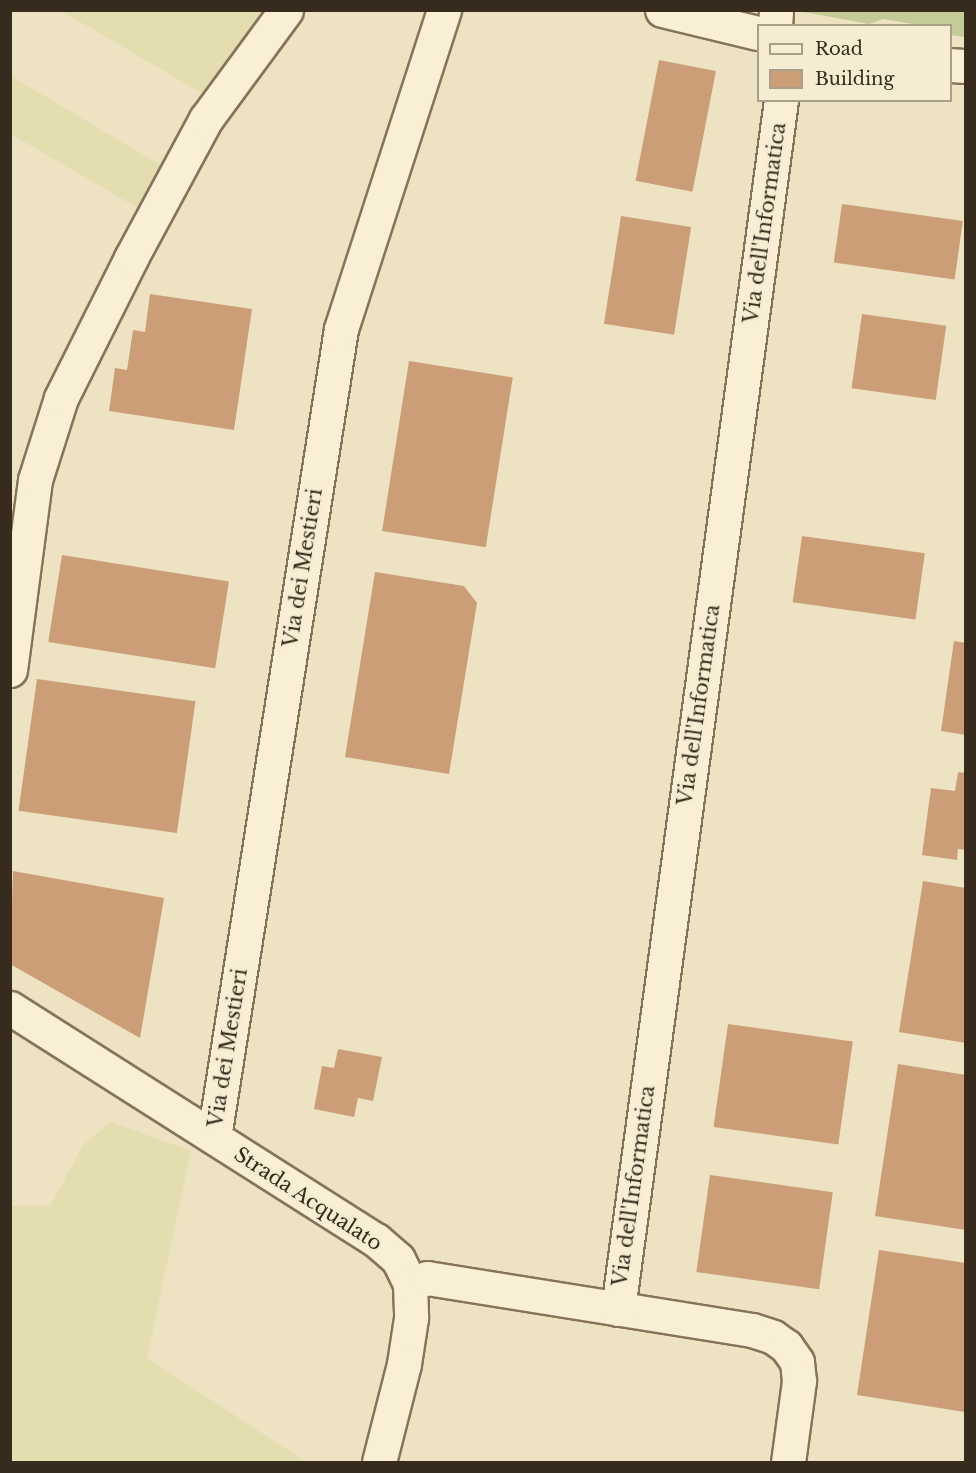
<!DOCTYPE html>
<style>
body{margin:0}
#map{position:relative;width:976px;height:1473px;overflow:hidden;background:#ede2c2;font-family:"Libre Baskerville",serif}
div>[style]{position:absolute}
.farmland>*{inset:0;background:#e3ddb0}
.green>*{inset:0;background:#c3cb96}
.building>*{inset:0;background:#cb9e78;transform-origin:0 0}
.roads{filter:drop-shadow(2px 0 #877359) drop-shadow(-2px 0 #877359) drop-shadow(0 2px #877359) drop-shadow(0 -2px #877359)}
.minor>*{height:33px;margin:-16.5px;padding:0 16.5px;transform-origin:16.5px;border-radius:16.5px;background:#f8efd5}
span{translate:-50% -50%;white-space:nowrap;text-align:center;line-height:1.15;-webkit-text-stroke:5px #f5ecd2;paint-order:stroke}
.street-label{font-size:20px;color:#372b1e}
.frame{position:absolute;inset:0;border:12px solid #372b1e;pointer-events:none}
.legend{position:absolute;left:757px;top:24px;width:195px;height:78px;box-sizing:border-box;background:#f5ecd2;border:2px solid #a99f8a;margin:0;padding:8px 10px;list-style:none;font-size:18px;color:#372b1e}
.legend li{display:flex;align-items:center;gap:12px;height:30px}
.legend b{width:30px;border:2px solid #a99f8a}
</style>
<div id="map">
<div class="farmland">
<i style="clip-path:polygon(62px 11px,268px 11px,208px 97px)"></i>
<i style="clip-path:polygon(11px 76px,167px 169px,143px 211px,11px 134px)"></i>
<i style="clip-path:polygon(111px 1122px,191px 1151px,147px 1358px,306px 1462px,11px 1462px,11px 1206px,51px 1205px,83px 1145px)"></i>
</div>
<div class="green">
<i style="clip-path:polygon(793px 10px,965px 11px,965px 37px,951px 35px,950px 26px,919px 25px,883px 19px,869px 24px)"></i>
</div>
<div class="building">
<i style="left:659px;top:60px;width:58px;height:123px;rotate:11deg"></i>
<i style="left:842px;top:204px;width:122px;height:59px;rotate:8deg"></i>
<i style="left:621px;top:216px;width:71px;height:109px;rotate:9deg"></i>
<i style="clip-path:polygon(150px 294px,252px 309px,234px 430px,109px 411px,115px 368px,127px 370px,133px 330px,145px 332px)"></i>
<i style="left:862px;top:314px;width:85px;height:75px;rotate:8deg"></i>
<i style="left:409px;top:361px;width:105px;height:172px;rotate:9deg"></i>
<i style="left:802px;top:536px;width:124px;height:67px;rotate:8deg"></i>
<i style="left:62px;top:555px;width:169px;height:88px;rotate:9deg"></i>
<i style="clip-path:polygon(375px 572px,464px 586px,477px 603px,449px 774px,345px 757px)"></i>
<i style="clip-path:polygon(954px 641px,966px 643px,966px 735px,941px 731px)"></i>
<i style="left:37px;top:679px;width:160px;height:133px;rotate:8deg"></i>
<i style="clip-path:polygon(958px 772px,966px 773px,966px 850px,958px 849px,957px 860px,922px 855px,931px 788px,955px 791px)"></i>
<i style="clip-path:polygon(13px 871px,164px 898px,140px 1038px,10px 964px)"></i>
<i style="clip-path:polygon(923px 881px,966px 888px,966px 1043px,899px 1032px)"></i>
<i style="left:728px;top:1024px;width:126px;height:104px;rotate:8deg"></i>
<i style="clip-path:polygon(338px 1049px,382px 1057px,373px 1101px,358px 1098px,354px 1117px,314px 1109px,322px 1066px,334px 1068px)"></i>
<i style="clip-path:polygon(898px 1064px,966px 1075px,966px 1230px,875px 1216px)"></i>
<i style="left:710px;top:1175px;width:124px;height:98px;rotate:8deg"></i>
<i style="clip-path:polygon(879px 1250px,966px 1263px,965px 1412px,857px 1395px)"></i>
</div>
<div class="roads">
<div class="minor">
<i style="left:662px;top:10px;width:99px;rotate:13.5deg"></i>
<i style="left:775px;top:26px;width:16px;rotate:-86deg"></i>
<i style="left:950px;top:65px;width:16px;rotate:4deg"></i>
<i style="left:10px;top:670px;width:192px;rotate:-82.5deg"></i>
<i style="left:35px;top:480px;width:86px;rotate:-72.4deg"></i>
<i style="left:61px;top:398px;width:157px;rotate:-63.4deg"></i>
<i style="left:131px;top:258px;width:158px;rotate:-61.7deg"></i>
<i style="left:206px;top:119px;width:135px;rotate:-53.7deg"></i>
<i style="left:10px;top:1008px;width:433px;rotate:32.4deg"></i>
<i style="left:376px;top:1240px;width:29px;rotate:41deg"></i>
<i style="left:398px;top:1259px;width:28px;rotate:64deg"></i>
<i style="left:410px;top:1284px;width:34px;rotate:88deg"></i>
<i style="left:411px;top:1318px;width:47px;rotate:98.7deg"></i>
<i style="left:404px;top:1364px;width:101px;rotate:104.3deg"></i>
<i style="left:214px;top:1137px;width:818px;rotate:-81.07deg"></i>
<i style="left:341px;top:329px;width:335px;rotate:-72.1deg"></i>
<i style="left:410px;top:1284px;width:18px;rotate:-19deg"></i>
<i style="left:427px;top:1278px;width:329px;rotate:9.1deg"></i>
<i style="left:752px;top:1330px;width:22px;rotate:18deg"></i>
<i style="left:773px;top:1337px;width:16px;rotate:35deg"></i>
<i style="left:786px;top:1346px;width:19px;rotate:55deg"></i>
<i style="left:797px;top:1362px;width:19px;rotate:84deg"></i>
<i style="left:799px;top:1381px;width:82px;rotate:97.7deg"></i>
<i style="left:618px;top:1309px;width:1220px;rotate:-82.32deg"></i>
</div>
</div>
<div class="street-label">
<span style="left:765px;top:223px;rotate:-82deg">Via dell'Informatica</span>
<span style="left:303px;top:568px;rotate:-81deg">Via dei Mestieri</span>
<span style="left:699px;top:705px;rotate:-82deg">Via dell'Informatica</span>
<span style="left:228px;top:1048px;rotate:-81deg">Via dei Mestieri</span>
<span style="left:634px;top:1186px;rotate:-82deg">Via dell'Informatica</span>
<span style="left:308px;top:1199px;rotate:33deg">Strada Acqualato</span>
</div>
<div class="frame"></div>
<ul class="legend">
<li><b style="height:8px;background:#f8efd5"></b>Road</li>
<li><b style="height:16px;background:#cb9e78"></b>Building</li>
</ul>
</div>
